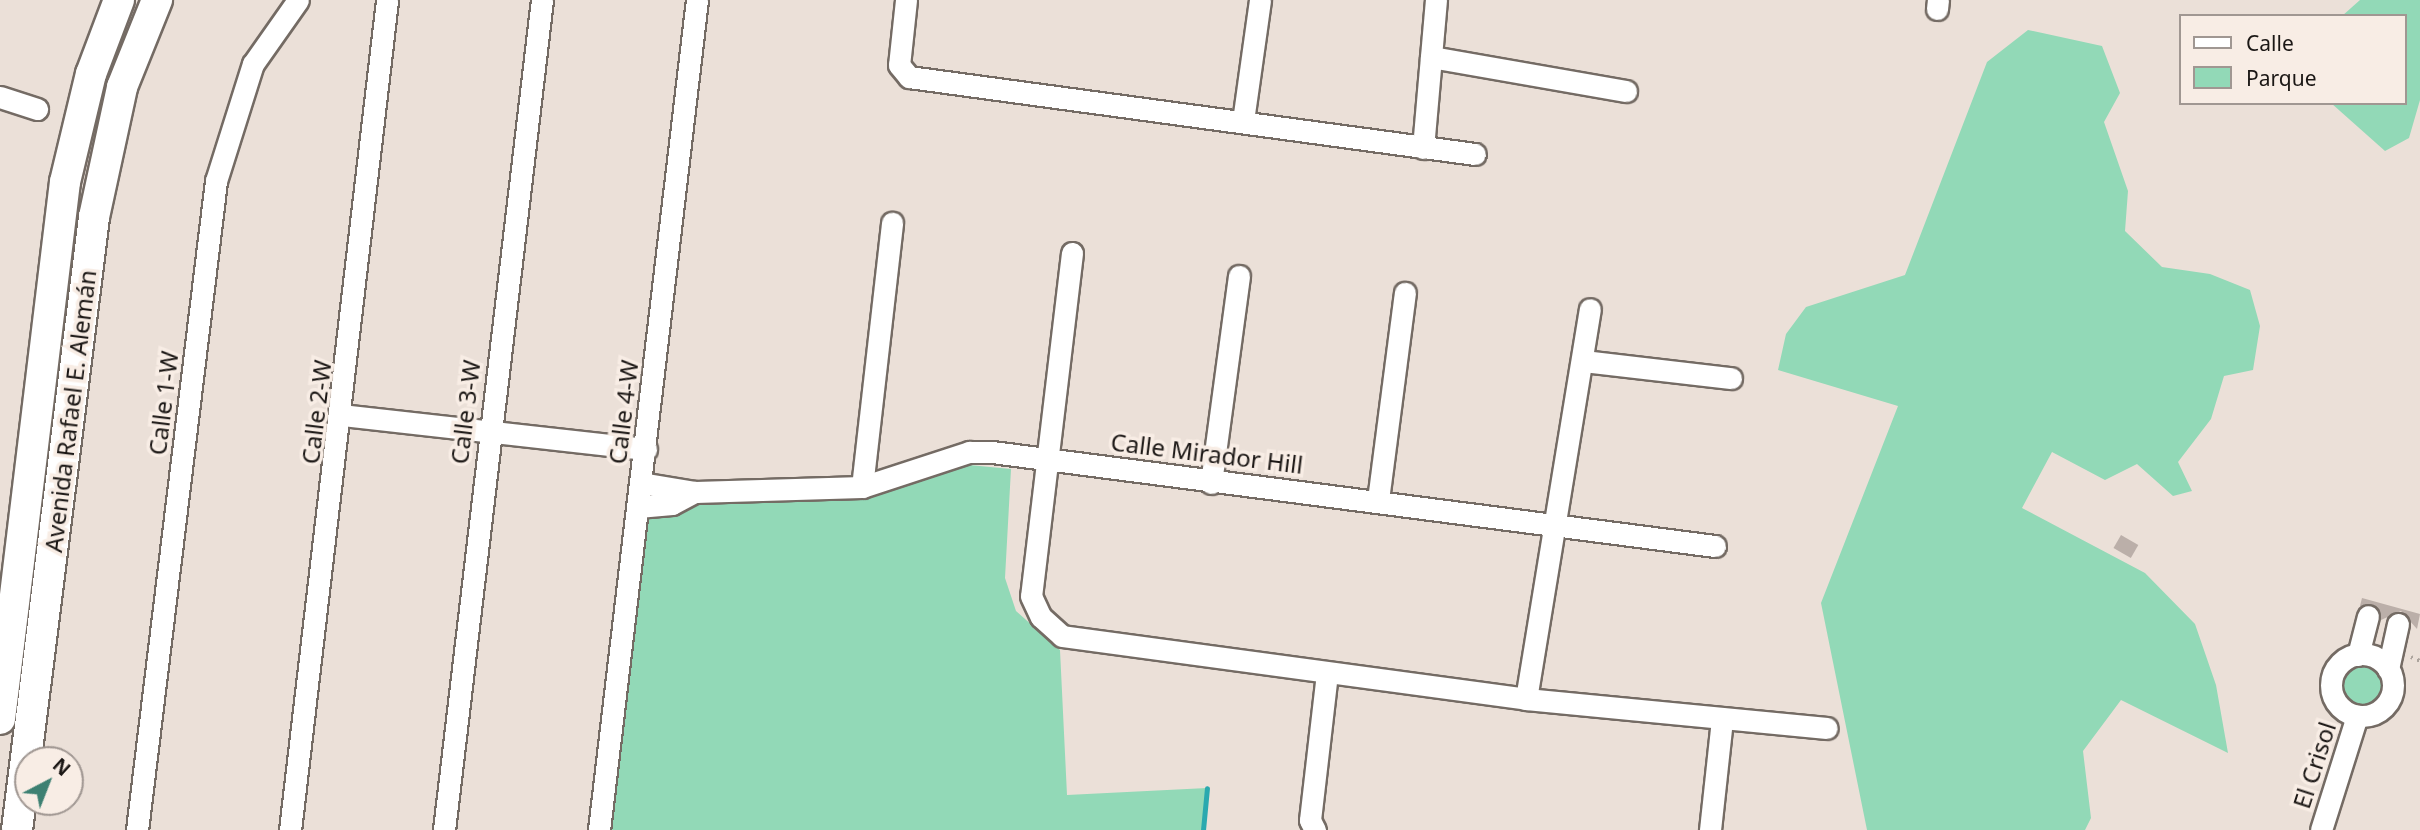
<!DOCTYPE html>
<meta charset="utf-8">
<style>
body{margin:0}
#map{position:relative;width:2420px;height:830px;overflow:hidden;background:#ebe0d8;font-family:"Noto Sans",sans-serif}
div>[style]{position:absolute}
.green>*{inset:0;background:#92d9b7}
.round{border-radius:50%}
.stream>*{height:5px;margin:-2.5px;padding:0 2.5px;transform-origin:2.5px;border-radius:2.5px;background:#2aa9af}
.building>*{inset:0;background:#bbafa9;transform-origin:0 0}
.path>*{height:3.5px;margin-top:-1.75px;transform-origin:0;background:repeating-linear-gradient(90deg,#aba39c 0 2px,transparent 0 7px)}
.roads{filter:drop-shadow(2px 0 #746b64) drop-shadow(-2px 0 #746b64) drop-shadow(0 2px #746b64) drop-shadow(0 -2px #746b64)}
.minor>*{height:21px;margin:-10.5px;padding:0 10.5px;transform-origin:10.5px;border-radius:10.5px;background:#fff}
.minor>.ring{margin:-10.5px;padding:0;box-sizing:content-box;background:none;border:21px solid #fff;border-radius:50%}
.secondary>*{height:30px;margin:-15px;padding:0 15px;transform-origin:15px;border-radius:15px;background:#fff}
span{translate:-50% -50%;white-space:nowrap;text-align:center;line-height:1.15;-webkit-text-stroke:7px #f8ede5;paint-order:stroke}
.street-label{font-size:24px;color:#1b1715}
.legend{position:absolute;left:2179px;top:14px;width:228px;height:91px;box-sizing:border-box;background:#f8ede5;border:2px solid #a09792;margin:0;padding:9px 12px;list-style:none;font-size:21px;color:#1b1715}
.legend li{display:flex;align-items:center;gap:14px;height:35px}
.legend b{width:35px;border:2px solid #a09792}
.north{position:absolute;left:14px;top:746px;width:70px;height:70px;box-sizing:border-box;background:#f8ede5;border:2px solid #a09792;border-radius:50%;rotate:42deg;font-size:19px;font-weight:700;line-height:28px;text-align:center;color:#1b1715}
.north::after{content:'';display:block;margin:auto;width:24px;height:32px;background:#3d8072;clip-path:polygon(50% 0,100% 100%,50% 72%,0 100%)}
</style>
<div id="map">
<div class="green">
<i style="clip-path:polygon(2360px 0,2420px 0,2420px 100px,2409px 138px,2385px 151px,2331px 103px,2404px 103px,2404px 16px,2342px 16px)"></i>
<i style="clip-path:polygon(2028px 30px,2102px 46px,2120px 93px,2104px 122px,2128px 191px,2125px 231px,2162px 267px,2210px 274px,2250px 290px,2260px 326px,2253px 370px,2224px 376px,2211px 419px,2178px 462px,2192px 491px,2173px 496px,2137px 464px,2105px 480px,2052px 452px,2022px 508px,2145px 573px,2195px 624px,2216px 685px,2228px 753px,2121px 700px,2083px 751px,2091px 818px,2085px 830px,1867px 830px,1821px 603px,1898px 406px,1778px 370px,1786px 334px,1806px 307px,1905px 275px,1987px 62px)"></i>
<i style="clip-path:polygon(948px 463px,1011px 469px,1005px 578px,1016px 611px,1060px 650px,1067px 795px,1207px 788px,1203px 830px,598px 830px,637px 514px)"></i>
<i class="round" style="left:2342px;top:666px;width:40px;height:40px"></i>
</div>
<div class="stream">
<i style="left:1203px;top:830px;width:42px;rotate:-84.6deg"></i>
</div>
<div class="building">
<i style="left:2121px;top:535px;width:20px;height:15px;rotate:30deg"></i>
<i style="clip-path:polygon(2362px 598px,2420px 614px,2417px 629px,2401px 611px,2381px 620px,2377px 606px,2360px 606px)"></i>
</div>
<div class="path">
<i style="left:2411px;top:657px;width:10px;rotate:24deg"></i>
</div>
<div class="roads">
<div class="minor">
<i style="left:906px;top:0;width:65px;rotate:96.1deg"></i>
<i style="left:899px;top:65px;width:16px;rotate:50deg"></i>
<i style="left:909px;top:77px;width:571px;rotate:7.75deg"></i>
<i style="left:1937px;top:9px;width:9px;rotate:-84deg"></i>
<i style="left:1431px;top:57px;width:198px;rotate:9.9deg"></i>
<i style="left:0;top:97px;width:39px;rotate:18deg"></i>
<i style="left:1243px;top:121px;width:122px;rotate:-82deg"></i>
<i style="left:1423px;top:148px;width:149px;rotate:-85deg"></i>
<i style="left:1072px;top:253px;width:345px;rotate:96.8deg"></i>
<i style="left:1031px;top:596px;width:23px;rotate:65deg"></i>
<i style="left:1041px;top:617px;width:28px;rotate:42deg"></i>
<i style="left:1062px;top:636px;width:468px;rotate:7.7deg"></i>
<i style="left:1526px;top:699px;width:302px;rotate:5.5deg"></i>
<i style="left:1583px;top:361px;width:149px;rotate:6.6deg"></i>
<i style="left:342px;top:415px;width:306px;rotate:6.4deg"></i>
<i style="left:641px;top:483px;width:55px;rotate:9.5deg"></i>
<i style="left:695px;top:492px;width:167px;rotate:-1.7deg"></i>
<i style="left:862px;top:487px;width:113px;rotate:-18.1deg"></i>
<i style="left:969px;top:452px;width:23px"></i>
<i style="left:992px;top:452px;width:729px;rotate:7.41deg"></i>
<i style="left:1211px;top:483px;width:209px;rotate:-82.3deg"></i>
<i style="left:862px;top:487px;width:266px;rotate:-83.5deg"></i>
<i style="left:1378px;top:500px;width:209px;rotate:-82.6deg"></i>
<i style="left:638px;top:507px;width:34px;rotate:-5deg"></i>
<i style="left:672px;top:504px;width:26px;rotate:-28deg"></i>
<i class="ring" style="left:2331px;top:654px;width:41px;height:41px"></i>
<i style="left:2358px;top:655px;width:40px;rotate:-75.6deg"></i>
<i style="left:2388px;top:669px;width:46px;rotate:-77.5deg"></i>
<i style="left:1526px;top:699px;width:395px;rotate:-80.7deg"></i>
<i style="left:137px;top:830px;width:654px;rotate:-83.06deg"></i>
<i style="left:216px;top:181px;width:123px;rotate:-72.5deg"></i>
<i style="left:253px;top:64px;width:78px;rotate:-54.9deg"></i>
<i style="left:290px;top:830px;width:836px;rotate:-83.33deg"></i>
<i style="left:444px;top:830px;width:836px;rotate:-83.27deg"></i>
<i style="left:599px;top:830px;width:836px;rotate:-83.27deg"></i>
<i style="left:1315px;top:830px;width:11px;rotate:-117deg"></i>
<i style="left:1310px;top:820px;width:147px;rotate:-83.4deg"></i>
<i style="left:1710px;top:830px;width:112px;rotate:-83.8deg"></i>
<i style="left:2321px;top:830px;width:120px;rotate:-72.5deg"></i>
</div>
<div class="secondary">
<i style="left:0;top:719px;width:541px;rotate:-83.1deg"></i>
<i style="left:65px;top:182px;width:111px;rotate:-76.5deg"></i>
<i style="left:91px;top:74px;width:79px;rotate:-69.3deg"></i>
<i style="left:17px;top:830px;width:618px;rotate:-82.84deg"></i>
<i style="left:94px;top:217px;width:133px;rotate:-77.8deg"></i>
<i style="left:122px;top:87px;width:94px;rotate:-68.1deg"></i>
</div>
</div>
<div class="street-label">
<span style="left:163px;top:403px;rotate:-83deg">Calle 1-W</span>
<span style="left:70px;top:411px;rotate:-83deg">Avenida Rafael E. Alemán</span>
<span style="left:316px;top:412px;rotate:-83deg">Calle 2-W</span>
<span style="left:465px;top:412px;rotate:-83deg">Calle 3-W</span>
<span style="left:623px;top:412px;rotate:-83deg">Calle 4-W</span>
<span style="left:1207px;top:453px;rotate:7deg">Calle Mirador Hill</span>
<span style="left:2314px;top:765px;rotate:-72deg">El Crisol</span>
</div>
<ul class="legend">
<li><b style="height:9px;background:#fff"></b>Calle</li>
<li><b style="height:19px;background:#92d9b7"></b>Parque</li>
</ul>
<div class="north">N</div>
</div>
